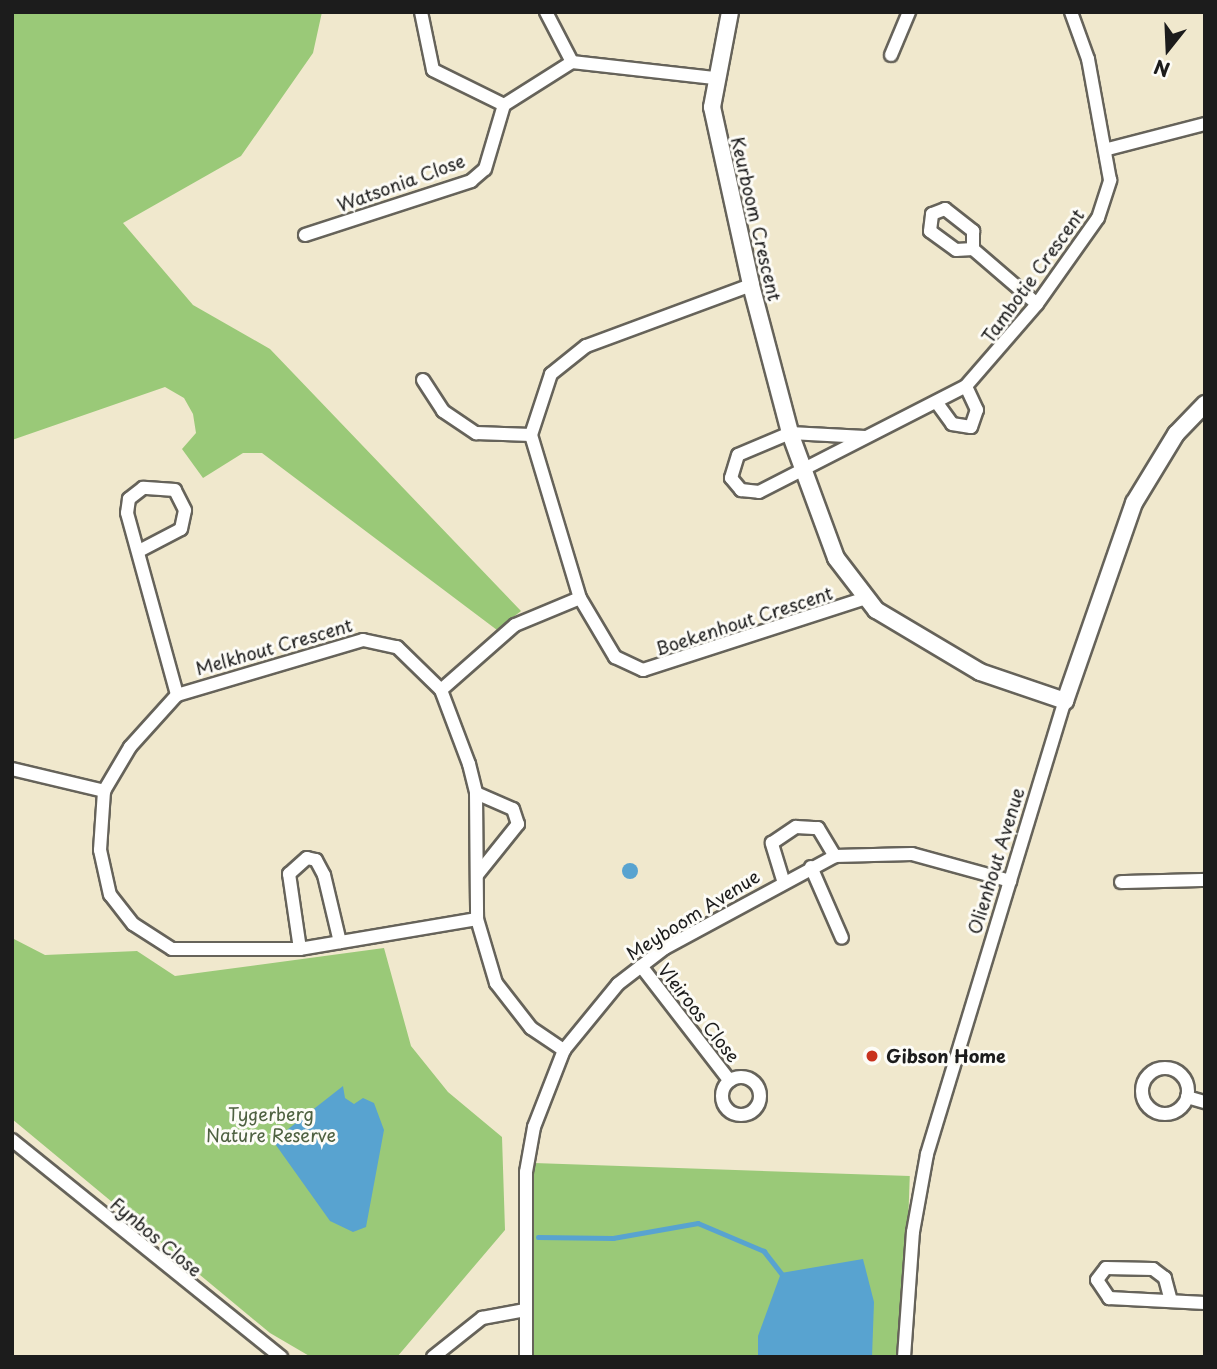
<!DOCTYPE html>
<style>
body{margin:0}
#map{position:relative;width:1217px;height:1369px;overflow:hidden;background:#f0e8cd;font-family:"Playpen Sans",sans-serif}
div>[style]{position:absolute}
.green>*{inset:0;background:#9ac978;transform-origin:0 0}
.water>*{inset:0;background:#58a3d0}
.round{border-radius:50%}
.stream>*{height:4.5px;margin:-2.25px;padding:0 2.25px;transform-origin:2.25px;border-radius:2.25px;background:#58a3d0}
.roads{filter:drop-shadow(2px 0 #66635a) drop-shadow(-2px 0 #66635a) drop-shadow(0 2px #66635a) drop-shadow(0 -2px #66635a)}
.minor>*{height:12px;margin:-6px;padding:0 6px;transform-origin:6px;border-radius:6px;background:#fff}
.minor>.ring{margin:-6px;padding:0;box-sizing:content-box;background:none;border:12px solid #fff;border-radius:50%}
.tertiary>*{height:16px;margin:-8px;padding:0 8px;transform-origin:8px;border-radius:8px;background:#fff}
.dots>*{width:19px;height:19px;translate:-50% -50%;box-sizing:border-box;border:4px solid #fdfcf7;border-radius:50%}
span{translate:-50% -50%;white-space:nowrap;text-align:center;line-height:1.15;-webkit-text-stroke:6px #fdfcf7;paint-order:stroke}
.street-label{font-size:18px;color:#1c1c1c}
.poi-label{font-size:18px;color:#1c1c1c;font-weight:700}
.left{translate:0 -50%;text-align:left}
.park-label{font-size:18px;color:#4e6141}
.frame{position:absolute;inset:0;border:14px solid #1c1c1c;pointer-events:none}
.north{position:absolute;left:1133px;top:14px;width:70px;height:70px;-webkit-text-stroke:5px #fdfcf7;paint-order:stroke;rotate:198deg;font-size:19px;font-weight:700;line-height:28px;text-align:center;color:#1c1c1c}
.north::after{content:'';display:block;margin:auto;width:24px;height:32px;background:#1c1c1c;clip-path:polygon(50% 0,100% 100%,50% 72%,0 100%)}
</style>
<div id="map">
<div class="green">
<i style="clip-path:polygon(12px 12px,322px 12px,313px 53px,241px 156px,123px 223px,193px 305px,270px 349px,521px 611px,497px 630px,262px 453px,243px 453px,203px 478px,182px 449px,196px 433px,193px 414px,184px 398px,165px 387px,12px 440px)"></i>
<i style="clip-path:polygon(12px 938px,45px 955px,137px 951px,175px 976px,384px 948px,411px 1046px,448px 1092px,502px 1137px,505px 1230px,397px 1357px,311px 1357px,270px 1333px,12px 1119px)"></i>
<i style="left:534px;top:1163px;width:376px;height:194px;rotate:2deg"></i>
</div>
<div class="water">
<i class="round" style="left:622px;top:863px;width:16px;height:16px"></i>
<i style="clip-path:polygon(343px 1086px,345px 1098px,354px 1104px,363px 1098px,374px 1103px,384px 1130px,366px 1227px,353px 1232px,330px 1221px,273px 1141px)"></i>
<i style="clip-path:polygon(863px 1259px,874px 1302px,872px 1357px,758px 1357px,758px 1336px,781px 1273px)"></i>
</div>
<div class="stream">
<i style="left:538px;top:1237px;width:75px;rotate:0.8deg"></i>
<i style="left:613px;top:1238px;width:86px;rotate:-10deg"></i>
<i style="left:698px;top:1223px;width:72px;rotate:23deg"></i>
<i style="left:764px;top:1251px;width:28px;rotate:52deg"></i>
</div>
<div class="roads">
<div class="minor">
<i style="left:421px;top:12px;width:59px;rotate:78.3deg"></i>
<i style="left:433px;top:70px;width:79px;rotate:26.2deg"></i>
<i style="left:546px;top:12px;width:56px;rotate:62.5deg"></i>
<i style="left:572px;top:62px;width:143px;rotate:6.4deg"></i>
<i style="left:891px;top:55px;width:47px;rotate:-67.3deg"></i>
<i style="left:504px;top:105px;width:80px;rotate:-32.3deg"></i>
<i style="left:1108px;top:149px;width:100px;rotate:-14.5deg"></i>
<i style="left:945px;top:209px;width:36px;rotate:38deg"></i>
<i style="left:973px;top:231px;width:18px;rotate:90deg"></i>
<i style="left:973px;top:249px;width:17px;rotate:177deg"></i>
<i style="left:956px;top:250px;width:32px;rotate:-144deg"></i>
<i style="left:930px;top:231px;width:17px;rotate:-83deg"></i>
<i style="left:932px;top:214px;width:14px;rotate:-21deg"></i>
<i style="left:305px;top:235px;width:175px;rotate:-18deg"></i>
<i style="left:471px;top:181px;width:18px;rotate:-41deg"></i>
<i style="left:485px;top:169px;width:67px;rotate:-73.5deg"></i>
<i style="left:973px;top:249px;width:84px;rotate:40.7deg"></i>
<i style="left:751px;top:285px;width:176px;rotate:159.7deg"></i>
<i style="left:586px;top:346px;width:45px;rotate:141.3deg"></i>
<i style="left:551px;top:374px;width:64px;rotate:108.2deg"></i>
<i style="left:531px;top:435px;width:170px;rotate:73.3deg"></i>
<i style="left:580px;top:598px;width:69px;rotate:59.3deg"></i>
<i style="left:615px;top:657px;width:31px;rotate:25deg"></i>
<i style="left:643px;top:670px;width:231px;rotate:-17.9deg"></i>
<i style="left:423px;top:380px;width:37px;rotate:57deg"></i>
<i style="left:443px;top:411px;width:40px;rotate:34deg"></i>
<i style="left:476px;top:433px;width:55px;rotate:2.1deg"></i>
<i style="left:937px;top:403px;width:26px;rotate:54deg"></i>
<i style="left:952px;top:424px;width:19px;rotate:9deg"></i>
<i style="left:971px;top:427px;width:18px;rotate:-71deg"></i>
<i style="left:977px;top:410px;width:26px;rotate:-115deg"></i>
<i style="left:865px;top:437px;width:75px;rotate:-176.9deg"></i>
<i style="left:790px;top:433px;width:56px;rotate:157.1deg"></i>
<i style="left:738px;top:455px;width:24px;rotate:107deg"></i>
<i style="left:731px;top:478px;width:16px;rotate:50deg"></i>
<i style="left:741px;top:490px;width:18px;rotate:6deg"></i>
<i style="left:759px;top:492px;width:233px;rotate:-27.1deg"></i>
<i style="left:966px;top:386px;width:108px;rotate:-49.1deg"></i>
<i style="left:1037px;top:304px;width:105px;rotate:-54.7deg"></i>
<i style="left:1098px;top:218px;width:40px;rotate:-72deg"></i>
<i style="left:1110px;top:180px;width:123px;rotate:-100.3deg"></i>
<i style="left:1088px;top:59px;width:50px;rotate:-109.9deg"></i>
<i style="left:139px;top:551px;width:47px;rotate:-27.6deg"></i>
<i style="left:181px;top:529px;width:19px;rotate:-78deg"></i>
<i style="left:185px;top:510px;width:22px;rotate:-117deg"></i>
<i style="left:175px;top:490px;width:32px;rotate:-176deg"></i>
<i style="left:143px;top:488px;width:18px;rotate:142deg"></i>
<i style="left:129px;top:499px;width:14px;rotate:98deg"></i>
<i style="left:127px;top:513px;width:189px;rotate:74.6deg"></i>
<i style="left:441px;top:690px;width:98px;rotate:-41.3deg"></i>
<i style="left:515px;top:625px;width:70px;rotate:-22.6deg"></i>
<i style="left:12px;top:769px;width:95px;rotate:13.4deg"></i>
<i style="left:476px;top:793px;width:40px;rotate:23.4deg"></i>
<i style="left:513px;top:809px;width:16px;rotate:72deg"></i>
<i style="left:518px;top:824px;width:65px;rotate:128.8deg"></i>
<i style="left:811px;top:867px;width:77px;rotate:66.4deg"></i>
<i style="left:783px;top:880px;width:39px;rotate:-107deg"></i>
<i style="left:772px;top:843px;width:29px;rotate:-34deg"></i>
<i style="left:796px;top:827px;width:22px;rotate:3deg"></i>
<i style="left:818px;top:828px;width:33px;rotate:59deg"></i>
<i style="left:1121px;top:882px;width:84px;rotate:-1.4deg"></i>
<i style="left:477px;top:919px;width:180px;rotate:170.4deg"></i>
<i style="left:300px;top:949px;width:128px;rotate:180deg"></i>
<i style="left:172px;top:949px;width:46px;rotate:-147.3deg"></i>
<i style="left:133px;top:924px;width:37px;rotate:-128deg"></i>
<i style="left:110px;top:895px;width:46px;rotate:-102.5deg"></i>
<i style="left:100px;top:850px;width:59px;rotate:-86.1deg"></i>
<i style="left:104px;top:791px;width:51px;rotate:-59.4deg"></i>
<i style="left:130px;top:747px;width:70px;rotate:-47.9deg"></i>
<i style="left:177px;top:695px;width:194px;rotate:-16.5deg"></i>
<i style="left:363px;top:640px;width:35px;rotate:12deg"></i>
<i style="left:397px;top:647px;width:62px;rotate:44.3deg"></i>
<i style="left:441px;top:690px;width:79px;rotate:69.3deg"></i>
<i style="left:469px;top:764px;width:30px;rotate:76deg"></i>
<i style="left:476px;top:793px;width:126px;rotate:89.5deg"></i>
<i style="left:477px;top:919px;width:67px;rotate:73.5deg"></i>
<i style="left:496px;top:983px;width:57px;rotate:52.1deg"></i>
<i style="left:531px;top:1028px;width:40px;rotate:34deg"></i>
<i style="left:300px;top:949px;width:76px;rotate:-98.3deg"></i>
<i style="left:289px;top:874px;width:24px;rotate:-42deg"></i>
<i style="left:307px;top:858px;width:9px;rotate:13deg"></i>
<i style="left:316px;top:860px;width:17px;rotate:62deg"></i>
<i style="left:324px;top:875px;width:69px;rotate:76.6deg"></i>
<i style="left:641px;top:966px;width:145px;rotate:52.3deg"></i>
<i class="ring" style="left:1142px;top:1068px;width:34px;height:34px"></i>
<i class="ring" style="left:722px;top:1077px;width:26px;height:26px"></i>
<i style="left:1187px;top:1097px;width:19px;rotate:16deg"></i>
<i style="left:12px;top:1140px;width:346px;rotate:38.9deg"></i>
<i style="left:1171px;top:1301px;width:24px;rotate:-105deg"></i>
<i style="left:1165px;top:1278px;width:15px;rotate:-143deg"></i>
<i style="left:1153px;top:1269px;width:47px;rotate:-178.8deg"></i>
<i style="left:1106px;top:1268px;width:15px;rotate:127deg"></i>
<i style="left:1097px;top:1280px;width:22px;rotate:56deg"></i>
<i style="left:1109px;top:1298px;width:96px;rotate:3deg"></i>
<i style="left:433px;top:1357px;width:63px;rotate:-38.5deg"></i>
<i style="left:482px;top:1318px;width:44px;rotate:-10.5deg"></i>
<i style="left:526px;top:1357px;width:185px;rotate:-90deg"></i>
<i style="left:526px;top:1172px;width:46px;rotate:-79.9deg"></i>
<i style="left:534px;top:1127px;width:83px;rotate:-68.7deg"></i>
<i style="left:564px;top:1050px;width:85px;rotate:-50.7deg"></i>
<i style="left:618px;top:984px;width:59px;rotate:-37.5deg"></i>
<i style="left:665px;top:948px;width:193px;rotate:-28.4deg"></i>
<i style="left:835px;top:856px;width:77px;rotate:-1.5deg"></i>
<i style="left:912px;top:854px;width:102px;rotate:15.4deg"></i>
<i style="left:904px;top:1357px;width:125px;rotate:-85.9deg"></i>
<i style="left:913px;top:1232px;width:79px;rotate:-79.8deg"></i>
<i style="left:927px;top:1154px;width:474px;rotate:-73.1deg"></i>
</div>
<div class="tertiary">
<i style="left:730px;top:12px;width:97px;rotate:100.7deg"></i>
<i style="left:712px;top:107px;width:182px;rotate:77.6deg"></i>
<i style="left:751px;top:285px;width:153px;rotate:75.2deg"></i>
<i style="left:790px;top:433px;width:133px;rotate:69.8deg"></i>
<i style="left:836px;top:558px;width:66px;rotate:52.4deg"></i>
<i style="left:876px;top:610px;width:121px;rotate:30.8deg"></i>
<i style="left:980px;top:672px;width:90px;rotate:18.8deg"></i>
<i style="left:1065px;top:701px;width:210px;rotate:-70.8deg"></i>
<i style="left:1134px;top:503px;width:81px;rotate:-58.7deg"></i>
<i style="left:1176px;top:434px;width:42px;rotate:-46deg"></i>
</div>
</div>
<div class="dots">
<i style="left:872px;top:1056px;background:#c8321e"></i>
</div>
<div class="street-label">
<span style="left:401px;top:183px;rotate:-20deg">Watsonia Close</span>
<span style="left:756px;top:219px;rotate:77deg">Keurboom Crescent</span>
<span style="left:1033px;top:276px;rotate:-54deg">Tambotie Crescent</span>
<span style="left:744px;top:621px;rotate:-18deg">Boekenhout Crescent</span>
<span style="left:274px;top:647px;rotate:-16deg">Melkhout Crescent</span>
<span style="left:996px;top:861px;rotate:-73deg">Olienhout Avenue</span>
<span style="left:693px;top:915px;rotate:-32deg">Meyboom Avenue</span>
<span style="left:699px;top:1013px;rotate:52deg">Vleiroos Close</span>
<span style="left:156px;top:1237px;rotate:40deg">Fynbos Close</span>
</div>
<div class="poi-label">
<span class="left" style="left:886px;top:1056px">Gibson Home</span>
</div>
<div class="park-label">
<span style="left:271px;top:1125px">Tygerberg<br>Nature Reserve</span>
</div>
<div class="frame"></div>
<div class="north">N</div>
</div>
